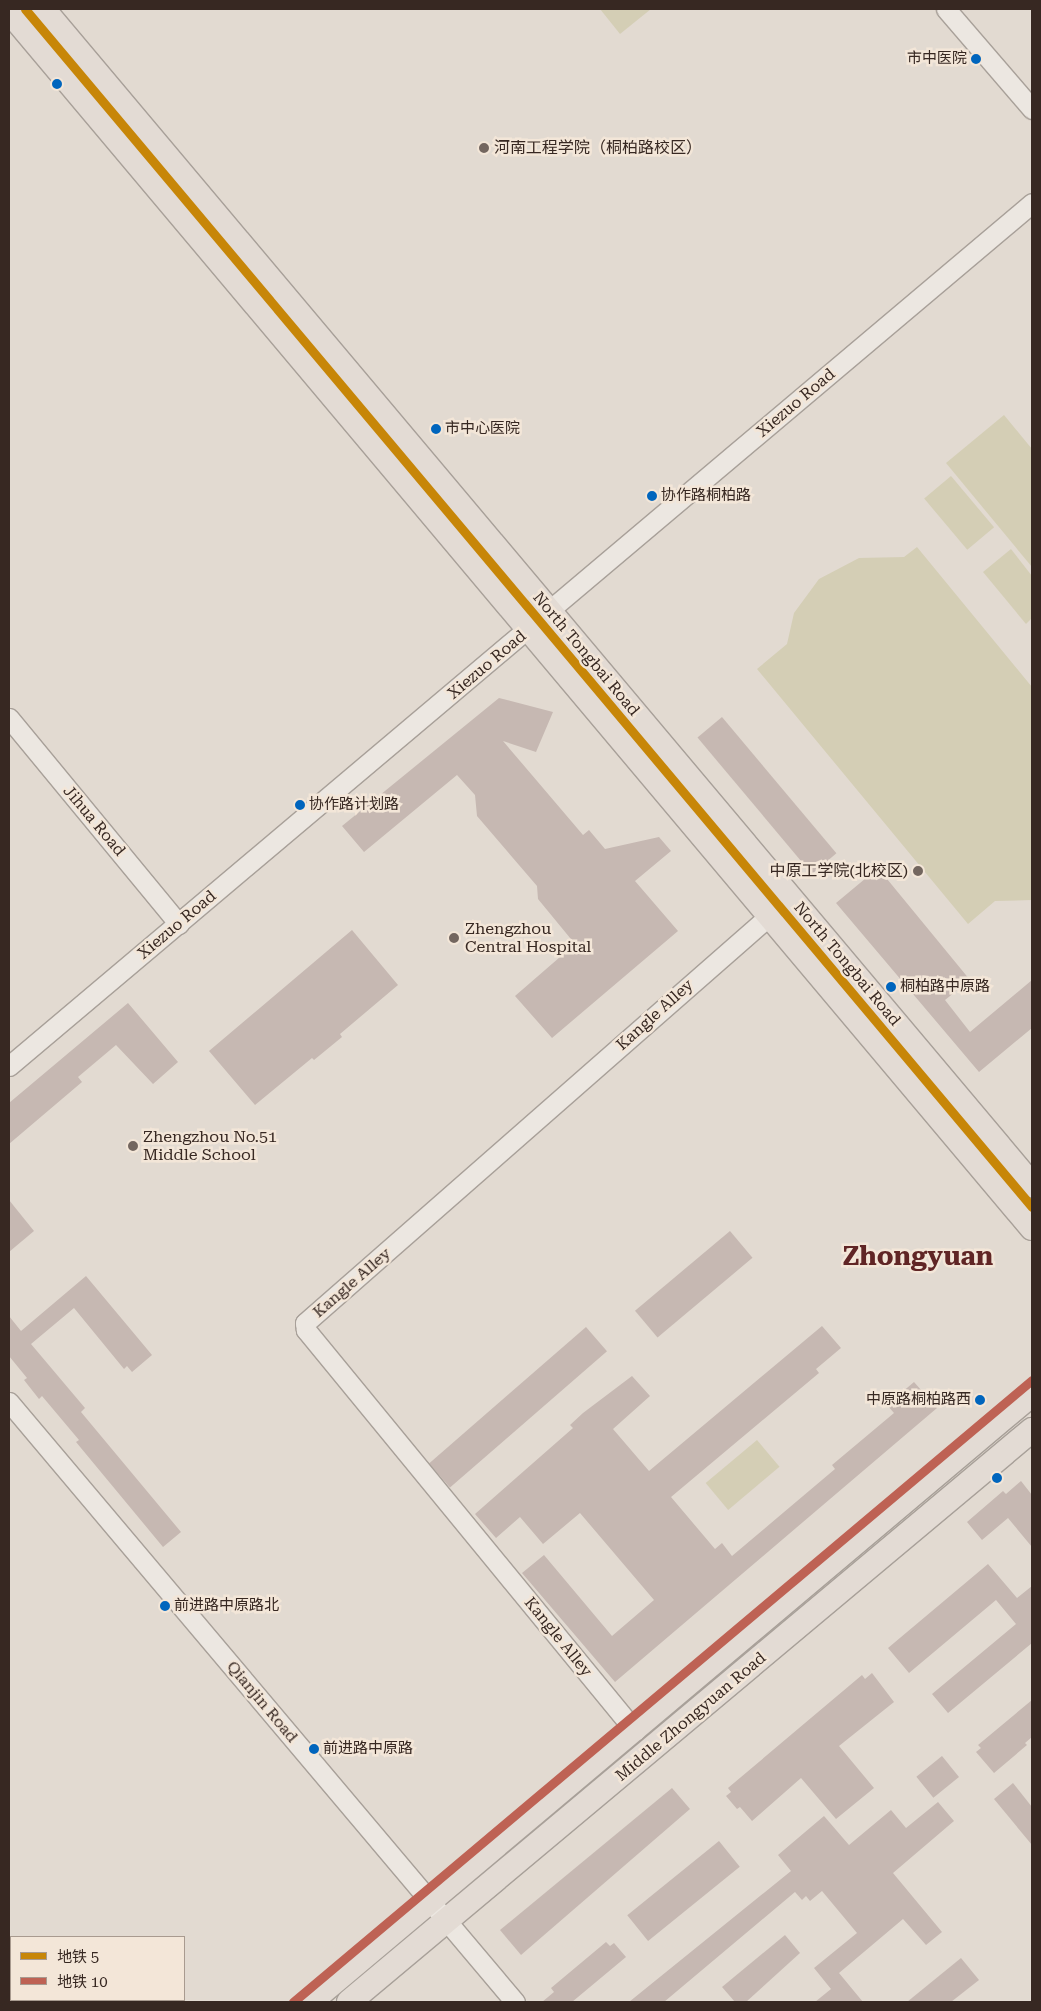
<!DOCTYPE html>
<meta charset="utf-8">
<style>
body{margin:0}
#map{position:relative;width:1041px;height:2011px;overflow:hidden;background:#e2dad1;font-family:"Roboto Serif","Noto Sans SC",serif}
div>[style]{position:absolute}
.green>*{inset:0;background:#d4ceb5;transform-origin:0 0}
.building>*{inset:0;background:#c6b8b2;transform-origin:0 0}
.roads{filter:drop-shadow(1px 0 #a8a099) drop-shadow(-1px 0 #a8a099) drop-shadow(0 1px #a8a099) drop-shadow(0 -1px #a8a099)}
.minor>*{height:19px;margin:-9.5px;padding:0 9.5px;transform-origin:9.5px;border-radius:9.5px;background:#ece7e1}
.major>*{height:24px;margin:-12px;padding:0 12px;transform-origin:12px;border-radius:12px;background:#e3dbd4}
.metro-1>*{height:9px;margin:-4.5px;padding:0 4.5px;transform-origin:4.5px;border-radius:4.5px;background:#c78608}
.metro-2>*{height:9px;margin:-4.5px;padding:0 4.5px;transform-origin:4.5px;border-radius:4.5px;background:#be6254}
.dots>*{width:14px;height:14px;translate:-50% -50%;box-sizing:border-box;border:2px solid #f3e6d8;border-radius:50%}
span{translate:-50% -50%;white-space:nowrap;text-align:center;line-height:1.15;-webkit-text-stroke:5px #f3e6d8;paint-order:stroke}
.bus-label{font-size:15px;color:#372822}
.right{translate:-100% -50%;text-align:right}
.left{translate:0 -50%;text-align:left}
.poi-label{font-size:16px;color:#372822}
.street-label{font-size:16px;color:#372822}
.town-label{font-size:26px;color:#602525;font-weight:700}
.frame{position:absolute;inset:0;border:10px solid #372822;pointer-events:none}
.legend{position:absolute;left:10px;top:1936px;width:175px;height:65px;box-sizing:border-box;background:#f3e6d8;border:1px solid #a89a8f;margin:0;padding:6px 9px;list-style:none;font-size:15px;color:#372822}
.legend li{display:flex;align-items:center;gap:10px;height:25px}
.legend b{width:25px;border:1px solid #a89a8f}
</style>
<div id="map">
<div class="green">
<i style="clip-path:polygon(600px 9px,651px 9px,620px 34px)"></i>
<i style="clip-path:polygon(1004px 415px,1032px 449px,1032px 567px,946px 463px)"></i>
<i style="left:951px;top:476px;width:67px;height:35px;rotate:50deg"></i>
<i style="clip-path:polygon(917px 547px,1032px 687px,1032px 900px,995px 901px,968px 924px,757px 669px,787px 644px,794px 613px,819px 579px,859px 558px,904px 557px)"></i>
<i style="clip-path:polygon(1011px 549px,1032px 576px,1032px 618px,1026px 624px,983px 572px)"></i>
<i style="left:757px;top:1440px;width:35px;height:67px;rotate:50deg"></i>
</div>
<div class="building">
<i style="clip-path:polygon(499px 698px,553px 712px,536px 752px,503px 741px,583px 835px,589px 830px,605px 849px,659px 837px,671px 851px,635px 881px,678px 931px,552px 1038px,515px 996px,575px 944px,538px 899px,537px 886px,477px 816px,475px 795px,457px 775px,364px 852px,342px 826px)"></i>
<i style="left:722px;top:717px;width:178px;height:32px;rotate:50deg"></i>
<i style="clip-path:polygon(878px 868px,970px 980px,945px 1000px,970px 1032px,1032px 980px,1032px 1028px,979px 1072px,836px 903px)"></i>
<i style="clip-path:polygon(352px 930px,398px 985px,340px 1034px,342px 1037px,314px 1060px,312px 1058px,255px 1105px,209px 1051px)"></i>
<i style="clip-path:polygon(128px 1003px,178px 1062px,153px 1084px,116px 1045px,78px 1077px,82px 1082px,9px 1144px,9px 1103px)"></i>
<i style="clip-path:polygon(9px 1200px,34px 1231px,9px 1252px)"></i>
<i style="left:730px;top:1231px;width:35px;height:124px;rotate:50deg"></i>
<i style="clip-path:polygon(86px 1276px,152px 1355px,132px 1372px,127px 1366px,124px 1369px,74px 1308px,31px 1344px,85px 1408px,81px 1412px,181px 1532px,163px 1547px,76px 1442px,79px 1440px,42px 1396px,39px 1399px,24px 1380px,27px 1378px,9px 1356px,9px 1316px,21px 1331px)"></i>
<i style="clip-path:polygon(822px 1326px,841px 1348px,816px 1369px,819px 1373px,671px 1497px,715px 1549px,722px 1543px,732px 1556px,835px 1469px,832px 1465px,894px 1413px,887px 1405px,914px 1382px,937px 1408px,615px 1682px,522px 1573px,544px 1555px,612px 1636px,654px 1600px,580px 1513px,543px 1544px,520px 1517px,496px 1538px,475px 1514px,573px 1428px,570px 1425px,583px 1413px,632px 1376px,650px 1396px,613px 1429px,649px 1471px)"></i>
<i style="left:586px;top:1327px;width:32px;height:208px;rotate:49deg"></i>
<i style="clip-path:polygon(1021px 1481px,1032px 1495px,1032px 1547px,1008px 1518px,982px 1540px,967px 1522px,1003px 1491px,1006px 1494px)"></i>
<i style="clip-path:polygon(988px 1564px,1017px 1598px,1032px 1586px,1032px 1643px,948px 1713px,932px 1694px,1016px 1624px,996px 1600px,909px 1673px,888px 1648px)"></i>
<i style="clip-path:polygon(872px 1673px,894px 1702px,839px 1746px,874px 1788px,836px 1819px,801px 1778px,752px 1821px,740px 1807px,737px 1809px,726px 1796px,731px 1792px,728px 1788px,862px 1675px,865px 1679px)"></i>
<i style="clip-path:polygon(1032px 1700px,1032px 1737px,1025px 1743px,1027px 1745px,994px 1773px,976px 1752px,981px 1748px,978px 1745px)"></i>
<i style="left:942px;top:1756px;width:27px;height:33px;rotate:51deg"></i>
<i style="clip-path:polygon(1013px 1783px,1032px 1807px,1032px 1845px,994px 1799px)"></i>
<i style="clip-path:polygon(672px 1788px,690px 1809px,521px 1955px,500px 1930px)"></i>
<i style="clip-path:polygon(938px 1802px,954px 1821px,893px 1873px,942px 1932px,926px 1945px,903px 1919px,839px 1973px,863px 2002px,815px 2002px,831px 1989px,814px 1968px,857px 1933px,822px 1891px,810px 1901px,806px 1896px,802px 1900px,795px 1892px,664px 2002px,629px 2002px,791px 1871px,778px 1855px,824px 1816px,849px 1845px,891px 1810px,906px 1828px)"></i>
<i style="left:719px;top:1841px;width:33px;height:118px;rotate:51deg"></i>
<i style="clip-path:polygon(785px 1935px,800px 1953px,746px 2002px,735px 2002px,722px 1987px)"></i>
<i style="clip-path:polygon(606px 1942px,610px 1946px,614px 1943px,626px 1957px,572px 2002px,542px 2002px,554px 1992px,551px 1988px)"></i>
<i style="clip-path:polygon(961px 1958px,979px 1980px,951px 2002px,907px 2002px)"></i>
</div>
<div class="roads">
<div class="minor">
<i style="left:946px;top:9px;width:132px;rotate:49.3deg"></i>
<i style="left:9px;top:718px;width:267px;rotate:50.5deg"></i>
<i style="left:9px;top:1066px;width:1338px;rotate:-40.15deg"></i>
<i style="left:9px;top:1402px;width:785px;rotate:49.86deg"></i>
<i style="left:635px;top:1731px;width:519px;rotate:-129.37deg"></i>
<i style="left:306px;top:1330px;width:7px;rotate:-98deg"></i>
<i style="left:305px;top:1323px;width:619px;rotate:-41.26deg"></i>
</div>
<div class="major">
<i style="left:43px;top:9px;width:1537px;rotate:49.94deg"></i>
<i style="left:9px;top:11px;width:1590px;rotate:49.95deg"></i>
<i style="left:310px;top:2002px;width:944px;rotate:-40.1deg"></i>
<i style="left:349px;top:2002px;width:891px;rotate:-39.95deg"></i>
</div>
</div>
<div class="metro-1">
<i style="left:25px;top:9px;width:1565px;rotate:49.95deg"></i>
</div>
<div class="metro-2">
<i style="left:293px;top:2002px;width:966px;rotate:-40.09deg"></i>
</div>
<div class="dots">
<i style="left:976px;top:59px;background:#0065bd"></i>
<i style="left:57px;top:84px;background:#0065bd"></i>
<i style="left:484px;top:148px;background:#73665f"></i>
<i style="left:436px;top:429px;background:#0065bd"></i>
<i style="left:652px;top:496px;background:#0065bd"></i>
<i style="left:300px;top:805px;background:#0065bd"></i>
<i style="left:918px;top:871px;background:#73665f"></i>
<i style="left:454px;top:938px;background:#73665f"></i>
<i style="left:891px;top:987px;background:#0065bd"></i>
<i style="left:133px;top:1146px;background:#73665f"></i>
<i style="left:980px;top:1400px;background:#0065bd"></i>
<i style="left:997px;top:1478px;background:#0065bd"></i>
<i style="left:165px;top:1606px;background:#0065bd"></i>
<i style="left:314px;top:1749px;background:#0065bd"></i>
</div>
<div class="bus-label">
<span class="right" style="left:967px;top:59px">市中医院</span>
<span class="left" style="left:445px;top:429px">市中心医院</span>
<span class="left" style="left:661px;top:496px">协作路桐柏路</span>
<span class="left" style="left:309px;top:805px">协作路计划路</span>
<span class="left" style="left:900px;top:987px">桐柏路中原路</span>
<span class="right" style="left:971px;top:1400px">中原路桐柏路西</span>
<span class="left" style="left:174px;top:1606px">前进路中原路北</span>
<span class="left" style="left:323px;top:1749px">前进路中原路</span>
</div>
<div class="poi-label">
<span class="left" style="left:494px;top:148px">河南工程学院（桐柏路校区）</span>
<span class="right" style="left:908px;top:871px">中原工学院(北校区)</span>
<span class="left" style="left:465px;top:938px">Zhengzhou<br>Central Hospital</span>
<span class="left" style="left:143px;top:1146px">Zhengzhou No.51<br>Middle School</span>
</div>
<div class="street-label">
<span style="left:796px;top:403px;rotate:-40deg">Xiezuo Road</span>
<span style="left:586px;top:654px;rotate:50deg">North Tongbai Road</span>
<span style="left:487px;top:665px;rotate:-40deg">Xiezuo Road</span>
<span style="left:94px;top:821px;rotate:50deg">Jihua Road</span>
<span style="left:177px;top:925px;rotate:-40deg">Xiezuo Road</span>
<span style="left:847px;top:964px;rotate:50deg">North Tongbai Road</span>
<span style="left:655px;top:1015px;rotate:-42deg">Kangle Alley</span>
<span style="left:352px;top:1283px;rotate:-41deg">Kangle Alley</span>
<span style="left:558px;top:1637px;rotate:51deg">Kangle Alley</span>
<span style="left:262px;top:1702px;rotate:50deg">Qianjin Road</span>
<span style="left:691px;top:1717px;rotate:-40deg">Middle Zhongyuan Road</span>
</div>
<div class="town-label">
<span style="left:918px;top:1257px">Zhongyuan</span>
</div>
<div class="frame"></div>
<ul class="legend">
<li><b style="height:6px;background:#c78608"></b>地铁 5</li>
<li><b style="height:6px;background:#be6254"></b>地铁 10</li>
</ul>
</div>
